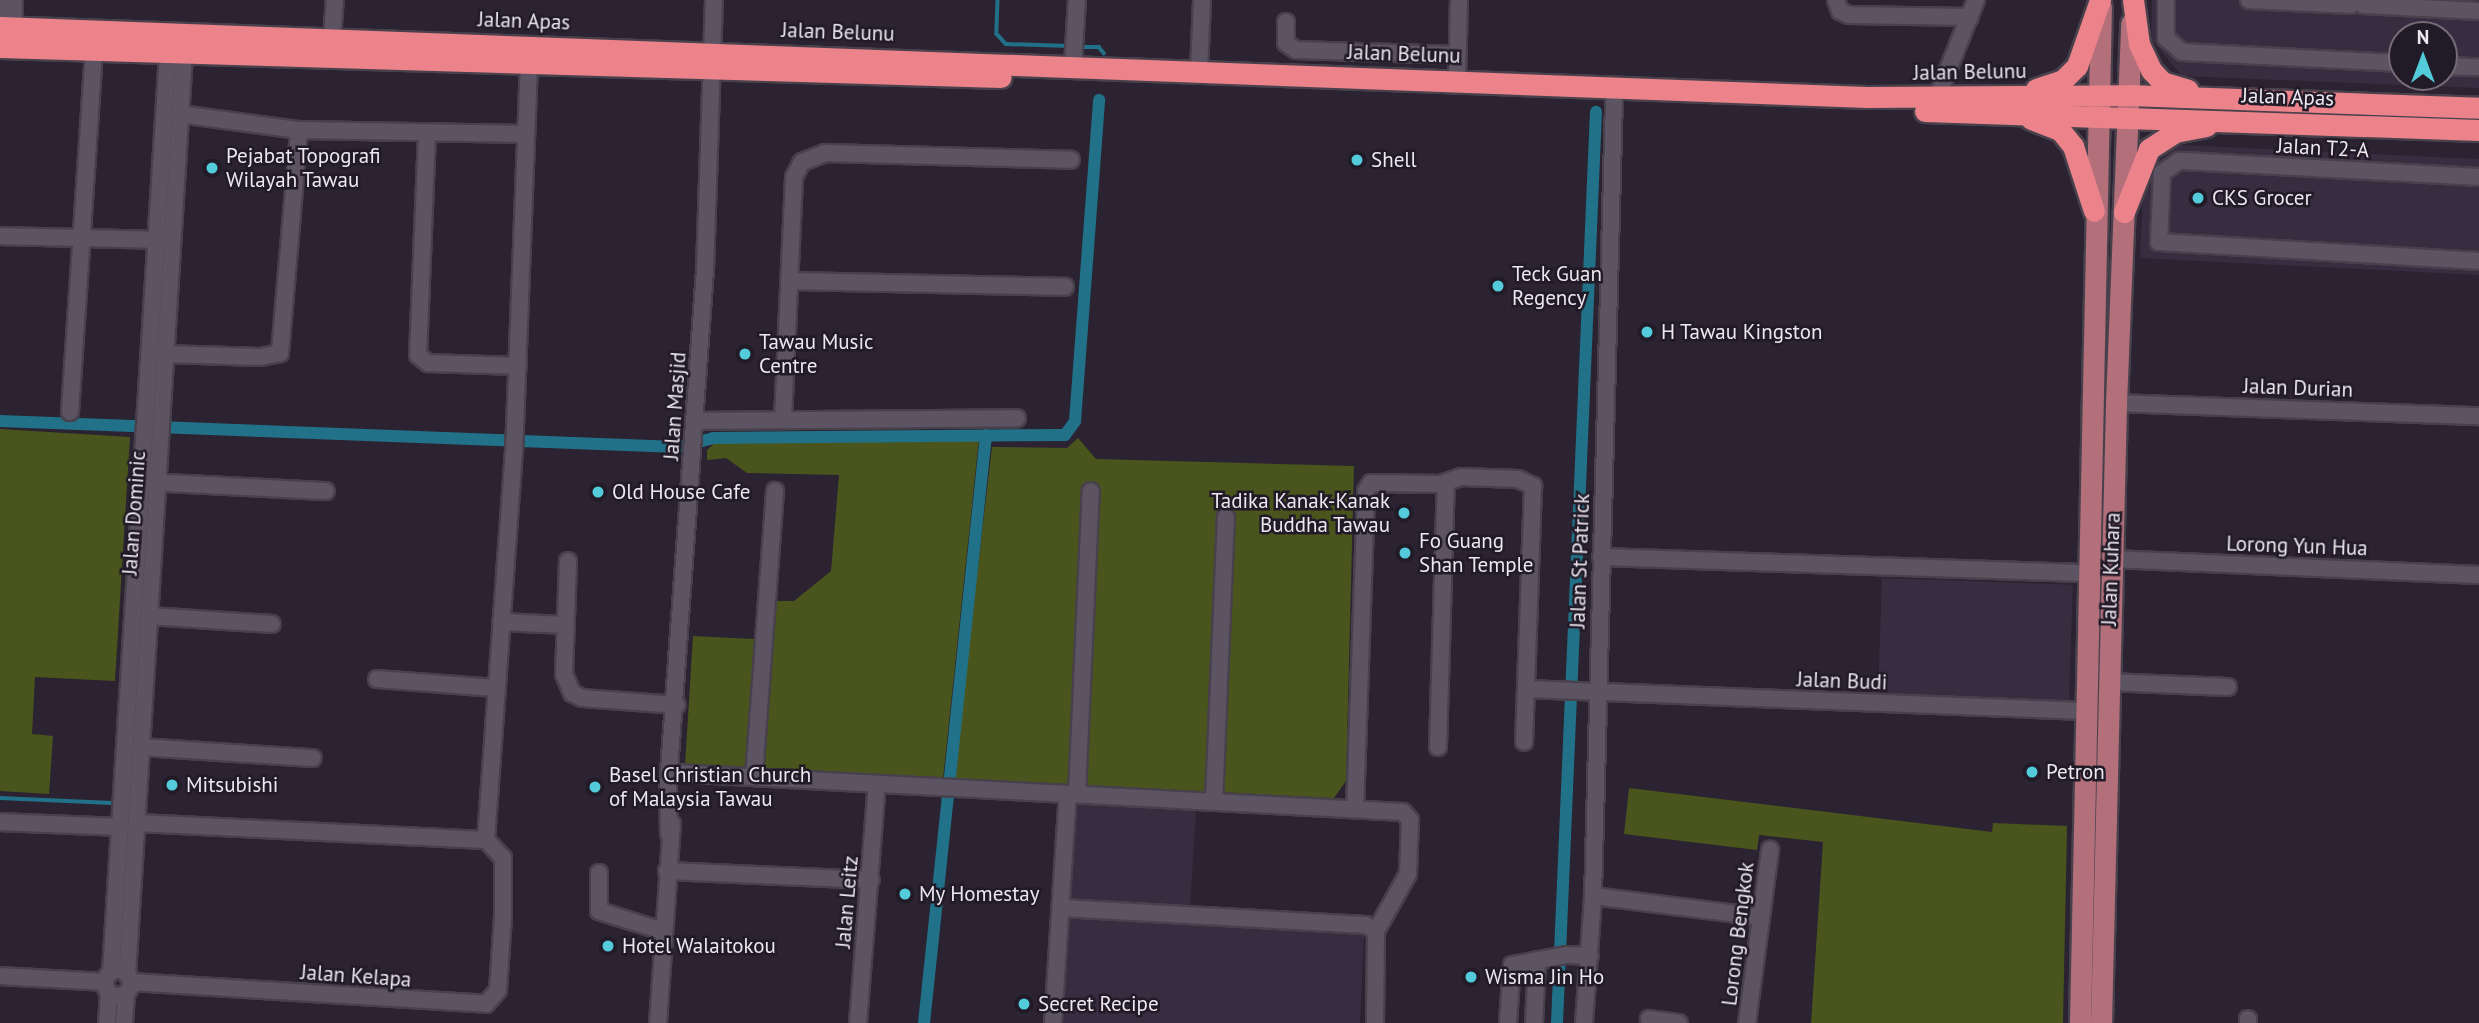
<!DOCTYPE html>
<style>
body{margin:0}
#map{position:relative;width:2479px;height:1023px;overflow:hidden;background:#2b2331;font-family:"PT Sans",sans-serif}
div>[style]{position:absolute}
.built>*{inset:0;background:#382d40;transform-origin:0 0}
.green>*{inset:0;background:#49551d}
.stream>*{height:3.5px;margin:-1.75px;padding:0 1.75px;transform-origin:1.75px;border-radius:1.75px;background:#217289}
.canal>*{height:12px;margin:-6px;padding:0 6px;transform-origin:6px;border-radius:6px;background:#217289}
.roads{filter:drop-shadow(2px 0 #48414c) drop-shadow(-2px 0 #48414c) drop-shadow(0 2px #48414c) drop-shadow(0 -2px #48414c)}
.minor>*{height:16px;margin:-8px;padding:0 8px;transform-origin:8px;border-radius:8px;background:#5d5463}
.minor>.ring{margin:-8px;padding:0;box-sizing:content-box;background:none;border:16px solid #5d5463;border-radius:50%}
.major>*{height:21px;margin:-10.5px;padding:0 10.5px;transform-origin:10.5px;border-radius:10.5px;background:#b3707b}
.highway>*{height:21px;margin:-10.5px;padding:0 10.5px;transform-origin:10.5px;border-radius:10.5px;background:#ec838b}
.dots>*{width:19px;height:19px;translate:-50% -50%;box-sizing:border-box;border:4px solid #211a27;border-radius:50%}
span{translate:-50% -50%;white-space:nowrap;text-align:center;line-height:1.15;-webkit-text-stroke:5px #211a27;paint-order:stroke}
.street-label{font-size:21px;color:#ede7f0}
.poi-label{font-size:21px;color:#ede7f0}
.left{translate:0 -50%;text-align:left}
.right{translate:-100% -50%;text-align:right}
.north{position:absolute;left:2388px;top:21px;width:70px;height:70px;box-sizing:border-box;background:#211a27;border:2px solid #736c77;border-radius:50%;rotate:0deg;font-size:19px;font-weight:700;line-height:28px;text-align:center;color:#ede7f0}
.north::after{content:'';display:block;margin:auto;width:24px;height:32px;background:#53cbdb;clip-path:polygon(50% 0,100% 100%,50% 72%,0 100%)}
</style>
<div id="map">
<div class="built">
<i style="clip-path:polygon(evenodd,2152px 0,2479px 0,2479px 88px,2182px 76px,2151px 39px,2152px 0,2402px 35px,2444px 35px,2444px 77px,2402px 77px,2402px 35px)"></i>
<i style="clip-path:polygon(2178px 145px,2479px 159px,2479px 275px,2140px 258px,2144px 174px)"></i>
<i style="left:1882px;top:578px;width:191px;height:118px;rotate:2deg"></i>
<i style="clip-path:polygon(1075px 802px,1196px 810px,1190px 907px,1365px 917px,1360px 1023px,1060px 1023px)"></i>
</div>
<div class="green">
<i style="clip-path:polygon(0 429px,130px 437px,115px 681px,35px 677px,32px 734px,53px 736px,49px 794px,0 791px)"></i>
<i style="clip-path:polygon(1078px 438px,1096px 459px,1354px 466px,1346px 781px,1334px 798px,953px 778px,992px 447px,1067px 448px)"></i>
<i style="clip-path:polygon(979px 439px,943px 779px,685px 766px,693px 636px,774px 640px,776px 601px,794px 601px,831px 571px,839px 475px,747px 473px,726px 458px,707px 460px,707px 450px,715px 443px)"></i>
<i style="clip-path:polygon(1629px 788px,1992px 832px,1993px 823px,2067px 826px,2063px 1023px,1811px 1023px,1823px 842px,1759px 835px,1757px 850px,1624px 834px)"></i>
</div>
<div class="stream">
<i style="left:998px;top:0;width:34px;rotate:92deg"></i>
<i style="left:997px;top:34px;width:13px;rotate:48deg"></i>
<i style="left:1006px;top:44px;width:63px;rotate:1.8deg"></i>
<i style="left:1080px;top:47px;width:19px"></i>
<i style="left:1099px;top:47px;width:8px;rotate:50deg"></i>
<i style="left:0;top:798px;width:112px;rotate:2.6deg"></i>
</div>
<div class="canal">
<i style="left:0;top:421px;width:678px;rotate:2.2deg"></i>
<i style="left:678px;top:447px;width:36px;rotate:-14deg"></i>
<i style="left:713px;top:438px;width:352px;rotate:-0.5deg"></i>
<i style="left:1065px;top:435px;width:17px;rotate:-54deg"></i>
<i style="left:1075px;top:421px;width:322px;rotate:-85.7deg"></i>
<i style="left:924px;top:1023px;width:591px;rotate:-83.98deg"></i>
<i style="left:1557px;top:1023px;width:912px;rotate:-87.55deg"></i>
</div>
<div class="roads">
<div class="minor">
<i style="left:14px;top:0;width:28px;rotate:90deg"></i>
<i style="left:1836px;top:0;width:12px;rotate:70deg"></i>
<i style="left:1840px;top:11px;width:10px;rotate:24deg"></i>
<i style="left:1849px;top:15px;width:121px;rotate:0.9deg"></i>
<i style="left:2166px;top:0;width:38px;rotate:90deg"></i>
<i style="left:2166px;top:38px;width:21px;rotate:41deg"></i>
<i style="left:2182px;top:52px;width:220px;rotate:2.9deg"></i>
<i style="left:2249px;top:0;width:102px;rotate:2.8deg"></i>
<i style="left:2363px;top:5px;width:116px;rotate:3deg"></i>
<i style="left:1286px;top:22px;width:21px;rotate:90deg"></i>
<i style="left:1286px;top:43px;width:12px;rotate:35deg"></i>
<i style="left:1296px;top:50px;width:162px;rotate:1.8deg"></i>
<i style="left:1px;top:27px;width:27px;rotate:-88deg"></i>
<i style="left:332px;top:39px;width:39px;rotate:-86deg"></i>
<i style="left:1073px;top:65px;width:65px;rotate:-86.5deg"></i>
<i style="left:2444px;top:66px;width:35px;rotate:2deg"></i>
<i style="left:1199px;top:70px;width:70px;rotate:-87.5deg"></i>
<i style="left:1457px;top:81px;width:81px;rotate:-88.6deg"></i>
<i style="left:1937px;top:97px;width:105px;rotate:-68.1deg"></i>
<i style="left:180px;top:114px;width:120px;rotate:7.7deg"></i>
<i style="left:299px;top:130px;width:227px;rotate:1deg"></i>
<i style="left:427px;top:133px;width:222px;rotate:92.3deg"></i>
<i style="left:418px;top:355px;width:13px;rotate:39deg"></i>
<i style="left:428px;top:363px;width:90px;rotate:1.9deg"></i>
<i style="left:2479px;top:177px;width:300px;rotate:-176.9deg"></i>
<i style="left:2179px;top:161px;width:21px;rotate:145deg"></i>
<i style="left:2162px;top:173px;width:69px;rotate:92.5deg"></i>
<i style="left:2159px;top:242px;width:321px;rotate:3.4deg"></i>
<i style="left:0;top:236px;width:166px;rotate:1.4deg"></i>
<i style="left:789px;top:281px;width:276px;rotate:1.2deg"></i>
<i style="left:165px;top:354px;width:95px;rotate:1.8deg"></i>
<i style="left:260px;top:357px;width:20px;rotate:-11deg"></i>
<i style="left:280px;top:353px;width:224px;rotate:-85.1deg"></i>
<i style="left:2116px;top:403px;width:363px;rotate:2.1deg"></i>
<i style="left:70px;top:412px;width:363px;rotate:-86.2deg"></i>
<i style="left:783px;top:420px;width:243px;rotate:-87.4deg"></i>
<i style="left:794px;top:177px;width:17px;rotate:-62deg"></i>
<i style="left:802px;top:162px;width:25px;rotate:-21deg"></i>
<i style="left:825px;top:153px;width:246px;rotate:1.6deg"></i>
<i style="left:696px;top:421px;width:321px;rotate:-0.5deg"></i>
<i style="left:146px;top:482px;width:180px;rotate:2.9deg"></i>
<i style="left:1601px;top:557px;width:489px;rotate:1.9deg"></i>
<i style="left:2112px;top:559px;width:367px;rotate:2.5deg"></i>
<i style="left:568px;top:561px;width:113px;rotate:92deg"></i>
<i style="left:564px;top:674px;width:21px;rotate:67deg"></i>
<i style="left:572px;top:693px;width:11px;rotate:27deg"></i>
<i style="left:582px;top:698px;width:95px;rotate:4.2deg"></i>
<i style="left:149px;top:616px;width:123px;rotate:3.7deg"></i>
<i style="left:501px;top:622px;width:64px;rotate:2.7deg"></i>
<i style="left:377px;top:679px;width:119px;rotate:4.3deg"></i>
<i style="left:2108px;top:682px;width:120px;rotate:2.4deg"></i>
<i style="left:1526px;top:689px;width:559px;rotate:2.25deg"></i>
<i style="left:141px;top:747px;width:172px;rotate:3.7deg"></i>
<i style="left:1438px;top:747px;width:264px;rotate:-88.3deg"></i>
<i style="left:676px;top:773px;width:728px;rotate:3.07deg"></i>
<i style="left:1403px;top:812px;width:11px;rotate:49deg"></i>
<i style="left:1410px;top:820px;width:54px;rotate:92.1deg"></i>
<i style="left:1408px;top:874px;width:65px;rotate:119.3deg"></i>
<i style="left:754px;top:777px;width:287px;rotate:-85.8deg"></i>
<i style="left:1077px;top:794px;width:303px;rotate:-87.4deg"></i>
<i style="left:1214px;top:801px;width:284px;rotate:-87.6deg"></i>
<i style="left:1355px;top:809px;width:318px;rotate:-88deg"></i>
<i style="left:1366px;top:491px;width:9px;rotate:-58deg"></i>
<i style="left:1371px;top:483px;width:69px;rotate:0.8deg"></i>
<i style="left:1440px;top:484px;width:22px;rotate:-18deg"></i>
<i style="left:1461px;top:477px;width:57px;rotate:2deg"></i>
<i style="left:1518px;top:479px;width:17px;rotate:25deg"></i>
<i style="left:1533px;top:486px;width:256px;rotate:92deg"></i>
<i style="left:0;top:822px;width:120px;rotate:2.4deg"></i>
<i style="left:669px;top:834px;width:49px;rotate:-91.2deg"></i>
<i style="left:668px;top:785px;width:516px;rotate:-85.89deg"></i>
<i style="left:705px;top:270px;width:270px;rotate:-88.1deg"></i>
<i style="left:486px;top:840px;width:388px;rotate:-85.9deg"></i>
<i style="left:514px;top:453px;width:391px;rotate:-87.8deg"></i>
<i style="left:667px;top:871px;width:204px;rotate:2.5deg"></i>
<i style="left:599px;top:873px;width:38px;rotate:90deg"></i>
<i style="left:599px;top:911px;width:67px;rotate:17.4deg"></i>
<i style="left:1593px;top:896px;width:169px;rotate:7.1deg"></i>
<i style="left:1061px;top:908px;width:305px;rotate:3.2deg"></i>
<i style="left:1366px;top:925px;width:12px;rotate:31deg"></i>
<i class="ring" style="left:105px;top:970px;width:10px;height:10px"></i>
<i style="left:111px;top:972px;width:922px;rotate:-86.45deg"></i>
<i style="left:127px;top:975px;width:924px;rotate:-86.46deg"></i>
<i style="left:0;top:976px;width:105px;rotate:3.3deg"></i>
<i style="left:131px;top:982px;width:356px;rotate:3.5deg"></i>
<i style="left:486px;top:1004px;width:18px;rotate:-49deg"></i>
<i style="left:498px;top:990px;width:73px;rotate:-86.1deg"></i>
<i style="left:503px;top:917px;width:59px;rotate:-90deg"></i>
<i style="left:503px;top:858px;width:25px;rotate:-133deg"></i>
<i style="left:486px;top:840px;width:350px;rotate:-177.2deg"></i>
<i style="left:1649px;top:1019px;width:30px;rotate:8deg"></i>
<i style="left:107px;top:1023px;width:30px;rotate:-86deg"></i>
<i style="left:124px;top:1023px;width:29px;rotate:-86deg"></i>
<i style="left:658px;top:1023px;width:200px;rotate:-86deg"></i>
<i style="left:858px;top:1023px;width:240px;rotate:-85.5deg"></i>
<i style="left:1053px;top:1023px;width:229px;rotate:-86.3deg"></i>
<i style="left:1375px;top:1023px;width:92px;rotate:-89.4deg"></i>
<i style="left:1508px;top:1023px;width:58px;rotate:-86.1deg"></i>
<i style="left:1512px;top:965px;width:56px;rotate:-10.3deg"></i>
<i style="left:1567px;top:955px;width:23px;rotate:2deg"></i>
<i style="left:1534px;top:1023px;width:63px;rotate:-87.3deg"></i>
<i style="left:1584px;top:1023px;width:127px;rotate:-85.9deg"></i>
<i style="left:1593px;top:896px;width:796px;rotate:-88.49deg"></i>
<i style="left:1747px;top:1023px;width:175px;rotate:-82.4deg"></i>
<i style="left:2248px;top:1023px;width:4px;rotate:-90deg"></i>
</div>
<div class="major">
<i style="left:2080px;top:1023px;width:1016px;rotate:-88.82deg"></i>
<i style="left:2101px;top:1023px;width:620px;rotate:-88.61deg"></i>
<i style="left:2116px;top:403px;width:380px;rotate:-87.7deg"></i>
</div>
<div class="highway">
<i style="left:2133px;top:0;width:44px;rotate:82.2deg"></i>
<i style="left:2139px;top:44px;width:29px;rotate:65deg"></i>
<i style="left:2151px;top:70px;width:16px;rotate:47deg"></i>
<i style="left:2162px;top:82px;width:27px;rotate:17deg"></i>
<i style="left:0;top:27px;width:1868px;rotate:2.15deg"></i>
<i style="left:1867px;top:97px;width:262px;rotate:-0.4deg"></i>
<i style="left:2129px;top:95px;width:350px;rotate:2.1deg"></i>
<i style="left:0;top:47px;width:1001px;rotate:1.72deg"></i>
<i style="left:2036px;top:89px;width:28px;rotate:-18deg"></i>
<i style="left:2063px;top:80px;width:20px;rotate:-45deg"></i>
<i style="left:2077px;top:66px;width:70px;rotate:-70.8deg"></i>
<i style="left:1925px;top:111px;width:554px;rotate:1.96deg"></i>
<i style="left:2031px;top:119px;width:31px;rotate:21deg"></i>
<i style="left:2060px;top:130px;width:21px;rotate:51deg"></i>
<i style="left:2073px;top:146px;width:68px;rotate:72.1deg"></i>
<i style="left:2124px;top:212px;width:68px;rotate:-68.4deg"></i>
<i style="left:2149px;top:149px;width:31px;rotate:-33deg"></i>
<i style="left:2175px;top:132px;width:32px;rotate:-11deg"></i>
</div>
</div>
<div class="dots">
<i style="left:1357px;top:160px;background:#53cbdb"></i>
<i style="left:212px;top:168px;background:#53cbdb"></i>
<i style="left:2198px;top:198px;background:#53cbdb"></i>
<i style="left:1498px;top:286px;background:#53cbdb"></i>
<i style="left:1647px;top:332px;background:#53cbdb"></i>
<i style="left:745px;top:354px;background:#53cbdb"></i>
<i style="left:598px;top:492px;background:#53cbdb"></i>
<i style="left:1404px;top:513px;background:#53cbdb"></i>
<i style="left:1405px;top:553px;background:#53cbdb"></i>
<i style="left:2032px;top:772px;background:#53cbdb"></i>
<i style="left:172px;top:785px;background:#53cbdb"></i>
<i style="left:595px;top:787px;background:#53cbdb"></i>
<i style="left:905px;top:894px;background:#53cbdb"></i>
<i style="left:608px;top:946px;background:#53cbdb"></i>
<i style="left:1471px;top:977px;background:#53cbdb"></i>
<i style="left:1024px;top:1004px;background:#53cbdb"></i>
</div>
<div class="street-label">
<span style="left:524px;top:21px;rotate:2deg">Jalan Apas</span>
<span style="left:838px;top:32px;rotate:2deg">Jalan Belunu</span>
<span style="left:1404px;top:54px;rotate:2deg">Jalan Belunu</span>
<span style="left:1970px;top:72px;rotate:-1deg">Jalan Belunu</span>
<span style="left:2288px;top:97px;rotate:2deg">Jalan Apas</span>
<span style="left:2323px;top:148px;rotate:3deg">Jalan T2-A</span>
<span style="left:2298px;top:388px;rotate:2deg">Jalan Durian</span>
<span style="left:675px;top:406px;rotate:-86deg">Jalan Masjid</span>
<span style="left:134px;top:513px;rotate:-86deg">Jalan Dominic</span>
<span style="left:2297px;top:546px;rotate:2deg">Lorong Yun Hua</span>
<span style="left:1580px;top:561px;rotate:-88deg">Jalan St Patrick</span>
<span style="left:2111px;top:569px;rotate:-88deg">Jalan Kuhara</span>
<span style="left:1842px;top:681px;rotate:2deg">Jalan Budi</span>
<span style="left:847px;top:902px;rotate:-85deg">Jalan Leitz</span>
<span style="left:1738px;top:934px;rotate:-83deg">Lorong Bengkok</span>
<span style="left:356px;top:976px;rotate:4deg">Jalan Kelapa</span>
</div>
<div class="poi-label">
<span class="left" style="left:226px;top:168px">Pejabat Topografi<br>Wilayah Tawau</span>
<span class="left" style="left:1371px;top:160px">Shell</span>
<span class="left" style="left:2212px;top:198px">CKS Grocer</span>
<span class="left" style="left:1512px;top:286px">Teck Guan<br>Regency</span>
<span class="left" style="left:1661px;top:332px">H Tawau Kingston</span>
<span class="left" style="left:759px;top:354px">Tawau Music<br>Centre</span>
<span class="left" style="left:612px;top:492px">Old House Cafe</span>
<span class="right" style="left:1390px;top:513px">Tadika Kanak-Kanak<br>Buddha Tawau</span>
<span class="left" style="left:1419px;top:553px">Fo Guang<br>Shan Temple</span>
<span class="left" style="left:2046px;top:772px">Petron</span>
<span class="left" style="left:609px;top:787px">Basel Christian Church<br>of Malaysia Tawau</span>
<span class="left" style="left:186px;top:785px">Mitsubishi</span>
<span class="left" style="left:919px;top:894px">My Homestay</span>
<span class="left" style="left:622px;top:946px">Hotel Walaitokou</span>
<span class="left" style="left:1485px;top:977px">Wisma Jin Ho</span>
<span class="left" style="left:1038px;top:1004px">Secret Recipe</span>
</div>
<div class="north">N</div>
</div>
